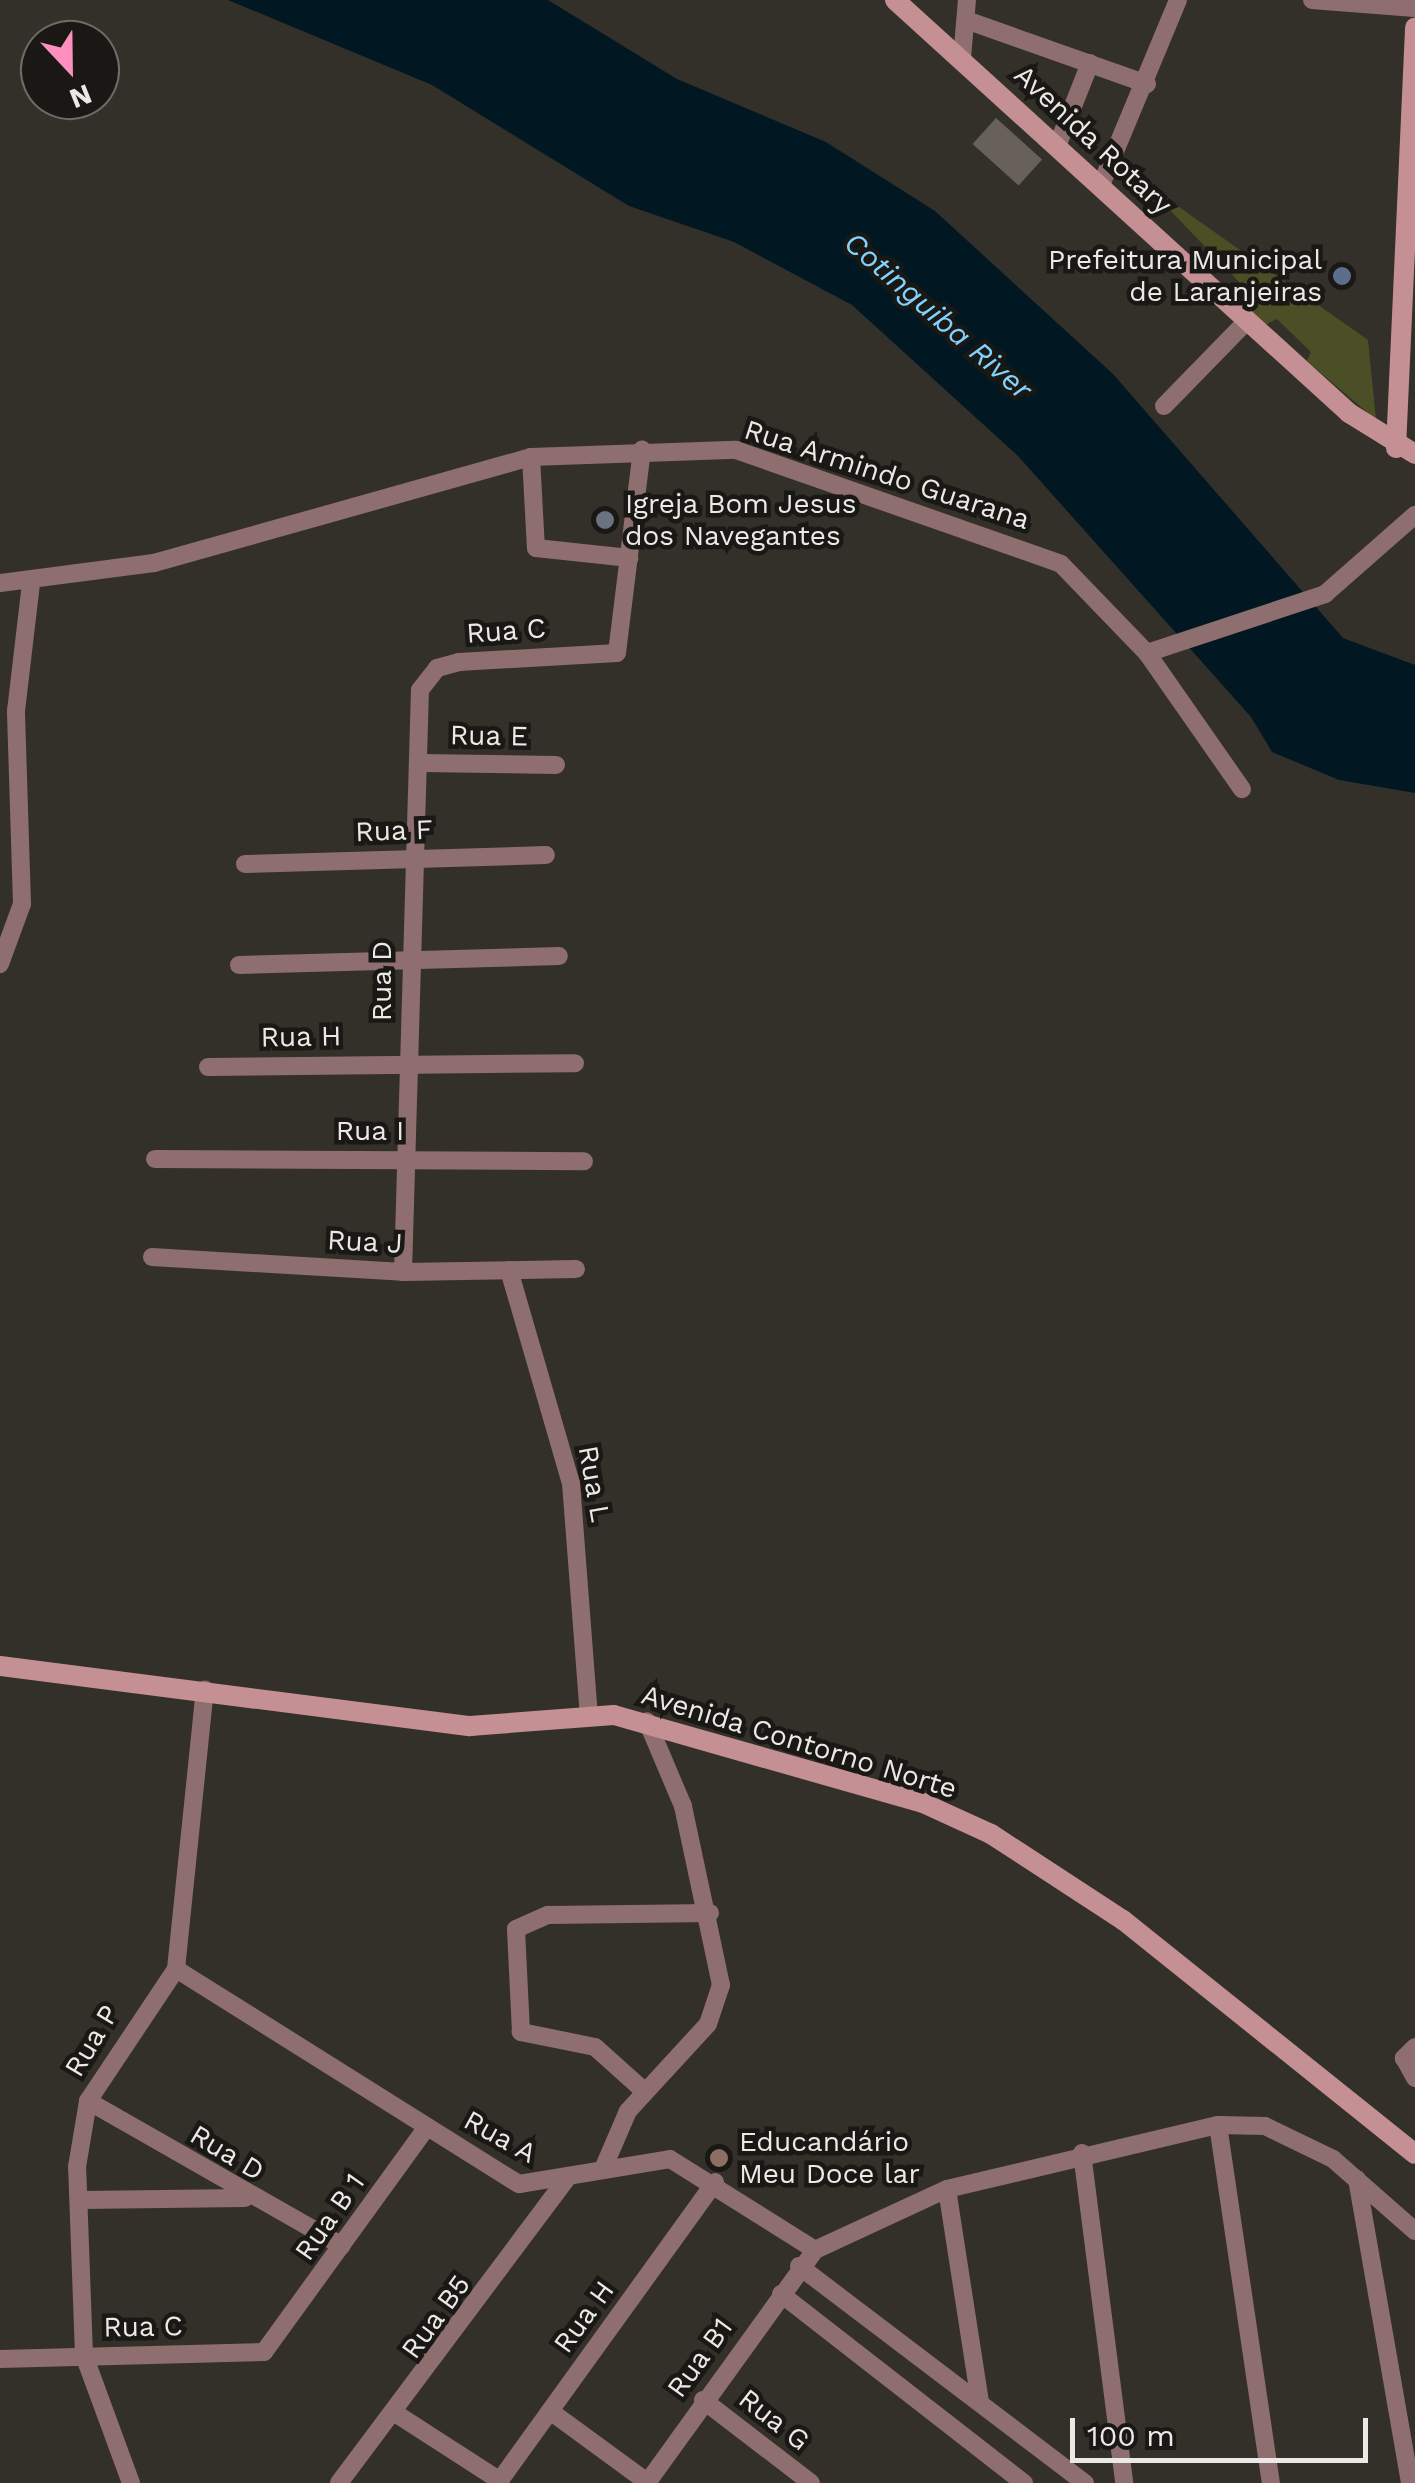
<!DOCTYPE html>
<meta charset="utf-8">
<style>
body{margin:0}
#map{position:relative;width:1415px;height:2483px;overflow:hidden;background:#333029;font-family:"Work Sans",sans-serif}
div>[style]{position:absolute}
.green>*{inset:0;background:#4b4f25}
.water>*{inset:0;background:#011823}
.building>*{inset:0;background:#68615b;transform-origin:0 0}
.street>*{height:18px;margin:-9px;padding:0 9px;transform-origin:9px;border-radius:9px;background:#8f6e70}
.secondary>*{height:20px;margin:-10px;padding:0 10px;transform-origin:10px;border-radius:10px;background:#c49094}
.dots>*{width:28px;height:28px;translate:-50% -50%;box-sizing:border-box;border:5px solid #191815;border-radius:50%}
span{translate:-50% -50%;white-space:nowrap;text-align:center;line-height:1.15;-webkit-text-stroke:9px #191815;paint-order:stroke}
.street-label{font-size:28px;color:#ebe9e5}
.poi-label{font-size:28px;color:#ebe9e5}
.right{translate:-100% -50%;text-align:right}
.left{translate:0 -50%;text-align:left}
.water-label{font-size:30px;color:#81d3fd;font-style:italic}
.north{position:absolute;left:20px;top:20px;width:100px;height:100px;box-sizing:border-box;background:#191815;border:2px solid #6d6c68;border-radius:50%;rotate:158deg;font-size:28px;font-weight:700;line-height:40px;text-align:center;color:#ebe9e5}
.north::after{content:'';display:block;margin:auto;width:35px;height:45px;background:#fe8ebd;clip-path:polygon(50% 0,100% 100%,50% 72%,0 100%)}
.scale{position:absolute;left:1070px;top:2418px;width:298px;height:45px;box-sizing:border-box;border:5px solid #ebe9e5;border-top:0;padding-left:12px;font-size:30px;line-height:35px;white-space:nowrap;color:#ebe9e5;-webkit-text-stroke:8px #191815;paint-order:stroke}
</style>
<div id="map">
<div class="green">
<i style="clip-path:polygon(1142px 181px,1368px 340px,1376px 420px,1307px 361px,1311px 352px,1277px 319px,1263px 326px,1238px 301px,1239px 282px)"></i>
</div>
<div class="water">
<i style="clip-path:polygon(228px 0,548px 0,677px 79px,826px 142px,935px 211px,1113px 374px,1343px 638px,1415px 665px,1415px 793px,1339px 780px,1272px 752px,1251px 717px,1018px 456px,852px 305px,734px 242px,629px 206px,432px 85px)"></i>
</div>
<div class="building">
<i style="left:996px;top:118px;width:62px;height:35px;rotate:42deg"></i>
</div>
<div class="street">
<i style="left:1312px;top:0;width:103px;rotate:4.4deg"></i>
<i style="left:966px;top:20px;width:192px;rotate:19.5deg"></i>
<i style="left:962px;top:58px;width:58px;rotate:-85.1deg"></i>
<i style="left:1058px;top:144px;width:87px;rotate:-68.4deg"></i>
<i style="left:1101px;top:185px;width:200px;rotate:-67.4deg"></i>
<i style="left:1164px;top:406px;width:119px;rotate:-45.7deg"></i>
<i style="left:531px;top:457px;width:91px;rotate:86.9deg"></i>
<i style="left:536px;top:548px;width:94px;rotate:6.1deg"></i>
<i style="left:0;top:583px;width:155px;rotate:-7.4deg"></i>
<i style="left:154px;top:563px;width:392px;rotate:-15.7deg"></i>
<i style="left:531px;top:457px;width:205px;rotate:-2deg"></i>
<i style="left:736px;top:450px;width:344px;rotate:19.3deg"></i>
<i style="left:1061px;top:564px;width:124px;rotate:46deg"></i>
<i style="left:1147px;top:653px;width:166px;rotate:55.1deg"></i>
<i style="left:1147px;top:653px;width:188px;rotate:-18.3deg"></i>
<i style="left:1325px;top:594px;width:120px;rotate:-41.3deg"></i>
<i style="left:421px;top:763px;width:135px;rotate:0.8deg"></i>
<i style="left:245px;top:864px;width:301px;rotate:-1.7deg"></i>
<i style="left:0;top:964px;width:64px;rotate:-69.9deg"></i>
<i style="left:22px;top:904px;width:193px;rotate:-91.8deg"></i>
<i style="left:16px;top:711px;width:128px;rotate:-83.3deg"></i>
<i style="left:239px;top:965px;width:320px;rotate:-1.6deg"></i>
<i style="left:208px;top:1067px;width:367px;rotate:-0.6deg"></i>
<i style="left:155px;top:1159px;width:429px;rotate:0.3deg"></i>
<i style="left:152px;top:1257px;width:251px;rotate:3.4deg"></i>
<i style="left:403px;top:1272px;width:173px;rotate:-1deg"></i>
<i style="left:509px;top:1270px;width:222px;rotate:73.8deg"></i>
<i style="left:571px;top:1483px;width:233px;rotate:85.6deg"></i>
<i style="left:403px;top:1272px;width:582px;rotate:-88.33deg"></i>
<i style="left:420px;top:690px;width:28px;rotate:-52deg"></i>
<i style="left:437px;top:668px;width:23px;rotate:-15deg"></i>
<i style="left:459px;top:662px;width:158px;rotate:-3.3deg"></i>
<i style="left:617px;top:653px;width:205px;rotate:-83deg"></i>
<i style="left:176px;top:1969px;width:405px;rotate:32.1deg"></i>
<i style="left:519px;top:2184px;width:153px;rotate:-9.4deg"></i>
<i style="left:670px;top:2159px;width:171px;rotate:32.1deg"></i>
<i style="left:1415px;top:2047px;width:16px;rotate:135deg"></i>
<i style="left:1404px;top:2058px;width:23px;rotate:61deg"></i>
<i style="left:643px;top:2090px;width:64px;rotate:-138.1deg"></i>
<i style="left:595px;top:2047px;width:76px;rotate:-168.5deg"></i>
<i style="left:521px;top:2032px;width:103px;rotate:-92.8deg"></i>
<i style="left:516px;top:1929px;width:35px;rotate:-24deg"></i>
<i style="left:548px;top:1915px;width:162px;rotate:-0.7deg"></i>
<i style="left:88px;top:2101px;width:292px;rotate:29.7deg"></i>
<i style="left:1218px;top:2125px;width:362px;rotate:81.6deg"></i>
<i style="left:1082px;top:2153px;width:333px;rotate:82.7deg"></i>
<i style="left:603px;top:2169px;width:63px;rotate:-66.7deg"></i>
<i style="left:628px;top:2111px;width:118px;rotate:-47.4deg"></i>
<i style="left:708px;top:2024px;width:41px;rotate:-71.6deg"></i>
<i style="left:721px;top:1985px;width:183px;rotate:-102deg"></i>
<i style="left:683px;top:1806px;width:92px;rotate:-113deg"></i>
<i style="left:1357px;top:2179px;width:309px;rotate:80.1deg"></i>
<i style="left:947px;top:2189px;width:215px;rotate:81.2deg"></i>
<i style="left:81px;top:2200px;width:164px;rotate:-0.7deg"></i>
<i style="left:799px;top:2266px;width:359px;rotate:37.2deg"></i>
<i style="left:781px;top:2294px;width:308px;rotate:37.9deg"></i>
<i style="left:0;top:2359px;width:264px;rotate:-1.5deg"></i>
<i style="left:264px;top:2352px;width:276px;rotate:-54.1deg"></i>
<i style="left:703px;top:2400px;width:136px;rotate:37.5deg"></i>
<i style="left:550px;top:2411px;width:120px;rotate:36.2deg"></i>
<i style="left:398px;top:2415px;width:120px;rotate:32.8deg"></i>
<i style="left:131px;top:2483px;width:136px;rotate:-110.2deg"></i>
<i style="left:84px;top:2355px;width:188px;rotate:-92.1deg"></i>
<i style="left:77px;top:2167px;width:67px;rotate:-80.5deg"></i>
<i style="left:88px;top:2101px;width:159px;rotate:-56.3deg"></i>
<i style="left:176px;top:1969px;width:281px;rotate:-84.1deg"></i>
<i style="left:339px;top:2483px;width:382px;rotate:-53.2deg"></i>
<i style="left:498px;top:2483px;width:371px;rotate:-54.2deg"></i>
<i style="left:647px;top:2483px;width:287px;rotate:-54.2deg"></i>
<i style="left:815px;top:2250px;width:145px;rotate:-24.8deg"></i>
<i style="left:947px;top:2189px;width:278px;rotate:-13.3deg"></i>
<i style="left:1218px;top:2125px;width:47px;rotate:1.2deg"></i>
<i style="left:1265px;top:2126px;width:76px;rotate:25.9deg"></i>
<i style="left:1333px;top:2159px;width:109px;rotate:41.3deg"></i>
</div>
<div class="secondary">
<i style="left:895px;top:0;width:614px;rotate:42.29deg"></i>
<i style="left:1349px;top:413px;width:78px;rotate:31.8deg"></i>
<i style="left:1396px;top:448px;width:421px;rotate:-87.4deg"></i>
<i style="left:0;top:1666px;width:474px;rotate:7.3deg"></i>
<i style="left:470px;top:1726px;width:144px;rotate:-4.4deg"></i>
<i style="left:614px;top:1715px;width:321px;rotate:15.9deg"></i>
<i style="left:923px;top:1803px;width:75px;rotate:24.5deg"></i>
<i style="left:991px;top:1834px;width:158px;rotate:33.1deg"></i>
<i style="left:1123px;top:1920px;width:374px;rotate:38.7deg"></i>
</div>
<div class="dots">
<i style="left:1342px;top:276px;background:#5c6f8a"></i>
<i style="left:605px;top:520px;background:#6b7280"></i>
<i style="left:719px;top:2158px;background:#8d6e63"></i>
</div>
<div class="street-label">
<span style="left:1093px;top:140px;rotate:43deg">Avenida Rotary</span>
<span style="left:887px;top:475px;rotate:18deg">Rua Armindo Guarana</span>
<span style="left:506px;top:631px;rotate:-4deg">Rua C</span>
<span style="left:489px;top:736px;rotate:1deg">Rua E</span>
<span style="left:394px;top:831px;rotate:-2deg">Rua F</span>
<span style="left:382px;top:981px;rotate:-90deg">Rua D</span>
<span style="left:301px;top:1037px;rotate:-1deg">Rua H</span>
<span style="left:370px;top:1131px">Rua I</span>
<span style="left:365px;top:1242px;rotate:3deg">Rua J</span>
<span style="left:594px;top:1484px;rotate:80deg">Rua L</span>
<span style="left:799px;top:1742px;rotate:17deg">Avenida Contorno Norte</span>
<span style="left:92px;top:2041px;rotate:-59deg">Rua P</span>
<span style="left:500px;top:2137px;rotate:29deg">Rua A</span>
<span style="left:227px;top:2153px;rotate:31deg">Rua D</span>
<span style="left:330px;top:2217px;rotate:-55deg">Rua B 1</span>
<span style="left:436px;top:2317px;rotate:-54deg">Rua B5</span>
<span style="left:584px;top:2317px;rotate:-54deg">Rua H</span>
<span style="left:143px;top:2327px;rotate:-1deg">Rua C</span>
<span style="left:700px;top:2358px;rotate:-54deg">Rua B1</span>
<span style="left:774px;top:2420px;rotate:38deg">Rua G</span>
</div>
<div class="poi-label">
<span class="right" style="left:1322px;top:276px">Prefeitura Municipal<br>de Laranjeiras</span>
<span class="left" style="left:625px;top:520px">Igreja Bom Jesus<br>dos Navegantes</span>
<span class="left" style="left:739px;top:2158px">Educandário<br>Meu Doce lar</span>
</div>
<div class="water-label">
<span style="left:938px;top:316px;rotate:41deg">Cotinguiba River</span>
</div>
<div class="north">N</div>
<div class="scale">100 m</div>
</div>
